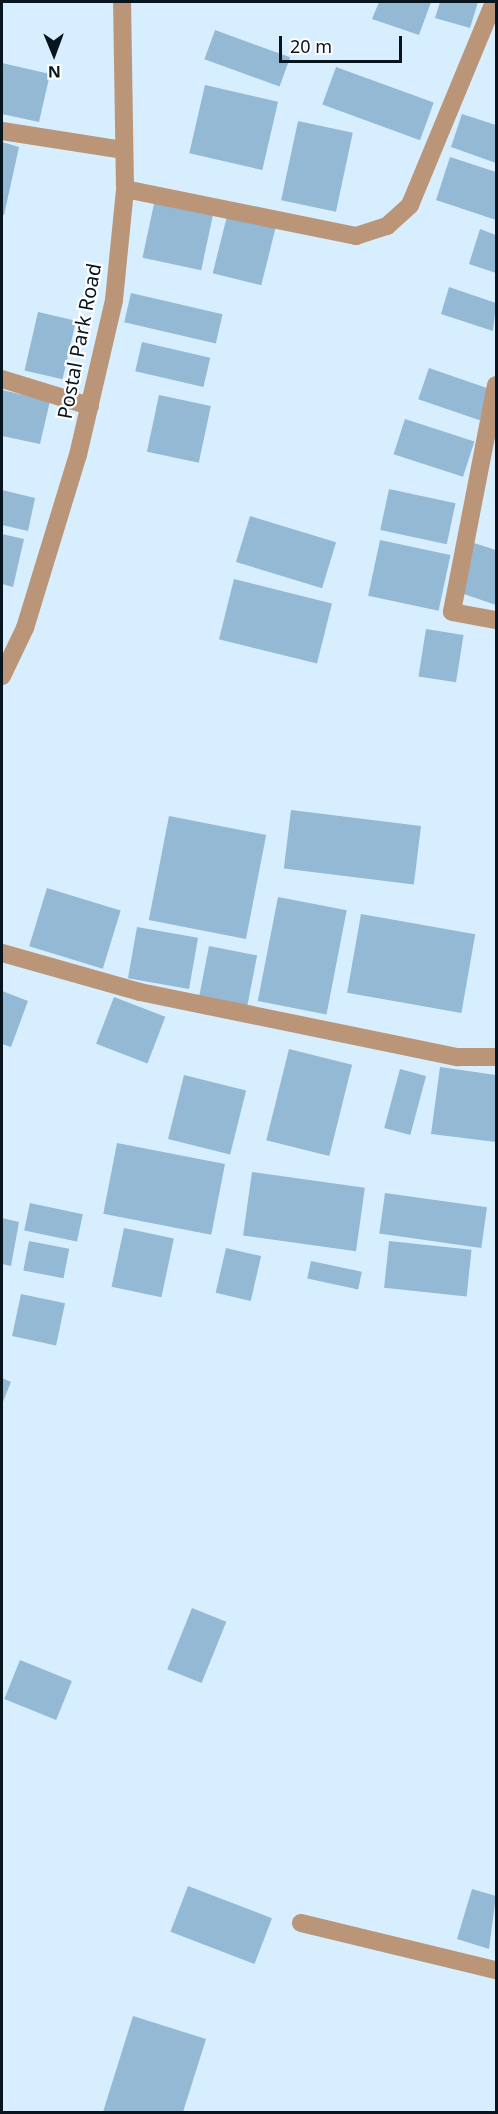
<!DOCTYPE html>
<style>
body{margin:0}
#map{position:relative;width:498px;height:2114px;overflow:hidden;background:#d7eeff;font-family:"Noto Sans",sans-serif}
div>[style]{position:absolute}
.building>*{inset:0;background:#94b9d4;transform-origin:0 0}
.minor>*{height:18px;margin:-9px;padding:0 9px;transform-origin:9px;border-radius:9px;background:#ba9578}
span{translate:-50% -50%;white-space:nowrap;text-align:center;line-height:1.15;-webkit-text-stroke:4.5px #fff;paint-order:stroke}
.street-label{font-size:20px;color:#07151f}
.frame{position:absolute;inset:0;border:3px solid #07151f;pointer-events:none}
.north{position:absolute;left:24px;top:24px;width:60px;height:60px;-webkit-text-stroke:4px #fff;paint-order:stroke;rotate:179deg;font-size:16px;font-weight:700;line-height:24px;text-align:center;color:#07151f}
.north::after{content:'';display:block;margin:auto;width:21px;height:27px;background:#07151f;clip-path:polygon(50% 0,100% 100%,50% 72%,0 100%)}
.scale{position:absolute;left:279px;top:36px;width:123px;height:27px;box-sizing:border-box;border:3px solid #07151f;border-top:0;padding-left:8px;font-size:18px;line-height:21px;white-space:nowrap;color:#07151f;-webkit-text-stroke:4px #fff;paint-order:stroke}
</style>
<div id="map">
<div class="building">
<i style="clip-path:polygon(379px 2px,431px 2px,419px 35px,372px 19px)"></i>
<i style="clip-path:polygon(440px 2px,478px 2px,470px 28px,435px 18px)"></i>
<i style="left:215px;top:30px;width:80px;height:31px;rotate:20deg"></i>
<i style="clip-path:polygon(2px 63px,50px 74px,39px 122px,2px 114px)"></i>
<i style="left:336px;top:67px;width:104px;height:40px;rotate:20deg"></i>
<i style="left:205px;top:85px;width:75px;height:70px;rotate:13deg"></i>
<i style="clip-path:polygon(462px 114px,496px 125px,496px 163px,451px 147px)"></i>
<i style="left:298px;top:121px;width:56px;height:81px;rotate:12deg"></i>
<i style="clip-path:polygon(2px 142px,19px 147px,4px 215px,2px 215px)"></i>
<i style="clip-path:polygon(450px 157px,496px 172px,496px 220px,436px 200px)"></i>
<i style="left:155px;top:199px;width:60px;height:60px;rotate:12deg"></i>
<i style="left:227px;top:216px;width:50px;height:59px;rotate:14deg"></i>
<i style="clip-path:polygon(480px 229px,496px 235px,496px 273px,469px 264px)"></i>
<i style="clip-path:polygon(449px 287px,496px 303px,493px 331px,441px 314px)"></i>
<i style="left:131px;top:293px;width:94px;height:30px;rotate:13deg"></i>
<i style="left:38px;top:312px;width:39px;height:60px;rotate:13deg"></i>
<i style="left:142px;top:342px;width:70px;height:30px;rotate:13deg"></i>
<i style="left:429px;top:368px;width:65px;height:33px;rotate:19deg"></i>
<i style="clip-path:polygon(2px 390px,50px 401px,40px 444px,2px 436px)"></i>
<i style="left:159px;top:395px;width:53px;height:58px;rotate:12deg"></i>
<i style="left:405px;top:419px;width:73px;height:37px;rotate:18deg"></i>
<i style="left:389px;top:489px;width:68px;height:42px;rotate:12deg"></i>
<i style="clip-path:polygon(2px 490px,35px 498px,28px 531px,2px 525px)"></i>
<i style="left:250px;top:516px;width:90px;height:48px;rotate:17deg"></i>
<i style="clip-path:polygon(2px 534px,24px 539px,13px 587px,2px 584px)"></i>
<i style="left:380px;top:540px;width:72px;height:57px;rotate:12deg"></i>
<i style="clip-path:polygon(474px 543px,496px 550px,496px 605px,458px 592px)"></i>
<i style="left:234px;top:579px;width:101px;height:62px;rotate:14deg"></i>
<i style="left:426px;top:629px;width:38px;height:48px;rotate:9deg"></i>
<i style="left:291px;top:810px;width:131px;height:59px;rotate:7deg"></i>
<i style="left:169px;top:816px;width:99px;height:106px;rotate:11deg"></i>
<i style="left:47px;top:888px;width:77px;height:61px;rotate:17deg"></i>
<i style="left:278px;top:897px;width:70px;height:106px;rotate:11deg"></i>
<i style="left:361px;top:914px;width:116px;height:80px;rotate:10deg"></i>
<i style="left:137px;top:927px;width:62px;height:52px;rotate:10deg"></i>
<i style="left:209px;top:946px;width:49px;height:52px;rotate:11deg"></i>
<i style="clip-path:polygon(2px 991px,28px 1001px,11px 1047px,2px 1044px)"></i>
<i style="left:114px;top:997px;width:55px;height:50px;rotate:21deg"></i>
<i style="left:289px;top:1049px;width:65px;height:94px;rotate:14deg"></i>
<i style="clip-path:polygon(440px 1067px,496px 1075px,496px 1142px,431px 1134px)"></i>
<i style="left:400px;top:1069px;width:27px;height:61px;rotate:15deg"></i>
<i style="left:184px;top:1075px;width:64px;height:66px;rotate:14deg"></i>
<i style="left:117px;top:1143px;width:110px;height:72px;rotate:11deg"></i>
<i style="left:252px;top:1172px;width:114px;height:64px;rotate:8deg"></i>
<i style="left:385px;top:1193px;width:103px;height:41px;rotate:8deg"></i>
<i style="left:30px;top:1203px;width:54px;height:28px;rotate:12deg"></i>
<i style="clip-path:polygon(2px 1218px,19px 1222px,11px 1266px,2px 1264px)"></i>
<i style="left:124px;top:1228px;width:51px;height:60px;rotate:12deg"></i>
<i style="left:29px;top:1241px;width:41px;height:30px;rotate:11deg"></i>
<i style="left:389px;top:1241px;width:83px;height:47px;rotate:6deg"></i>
<i style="left:226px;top:1248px;width:36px;height:46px;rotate:13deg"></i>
<i style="left:311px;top:1261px;width:52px;height:18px;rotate:12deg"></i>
<i style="left:21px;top:1294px;width:45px;height:43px;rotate:12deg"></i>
<i style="clip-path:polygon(2px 1378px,11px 1382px,2px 1404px)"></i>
<i style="left:192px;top:1608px;width:37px;height:66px;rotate:22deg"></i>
<i style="left:20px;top:1660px;width:56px;height:42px;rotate:22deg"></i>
<i style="left:188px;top:1886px;width:90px;height:49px;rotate:21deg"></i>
<i style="clip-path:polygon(472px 1889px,496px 1896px,489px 1949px,457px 1939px)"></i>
<i style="clip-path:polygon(133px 2016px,206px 2039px,183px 2112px,103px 2112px)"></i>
</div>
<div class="minor">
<i style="left:2px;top:131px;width:122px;rotate:8.9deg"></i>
<i style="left:125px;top:189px;width:236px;rotate:11.5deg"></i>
<i style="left:356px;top:236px;width:33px;rotate:-18deg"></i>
<i style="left:387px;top:226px;width:31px;rotate:-42deg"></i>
<i style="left:410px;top:205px;width:220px;rotate:-67.5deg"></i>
<i style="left:2px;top:379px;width:92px;rotate:17.1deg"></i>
<i style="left:496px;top:385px;width:231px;rotate:101deg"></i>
<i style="left:452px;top:612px;width:45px;rotate:10.3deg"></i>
<i style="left:2px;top:676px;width:53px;rotate:-64.4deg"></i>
<i style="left:25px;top:628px;width:181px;rotate:-73deg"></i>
<i style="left:78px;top:455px;width:159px;rotate:-76.9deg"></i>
<i style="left:114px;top:300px;width:112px;rotate:-84.3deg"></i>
<i style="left:125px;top:189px;width:187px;rotate:-90.9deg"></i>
<i style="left:2px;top:953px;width:143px;rotate:15.8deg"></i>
<i style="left:140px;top:992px;width:325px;rotate:11.6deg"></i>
<i style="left:458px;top:1057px;width:38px"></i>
<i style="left:301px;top:1923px;width:201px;rotate:13.6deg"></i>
</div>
<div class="street-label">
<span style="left:79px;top:341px;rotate:-79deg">Postal Park Road</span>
</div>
<div class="frame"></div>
<div class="north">N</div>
<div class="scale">20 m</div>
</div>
